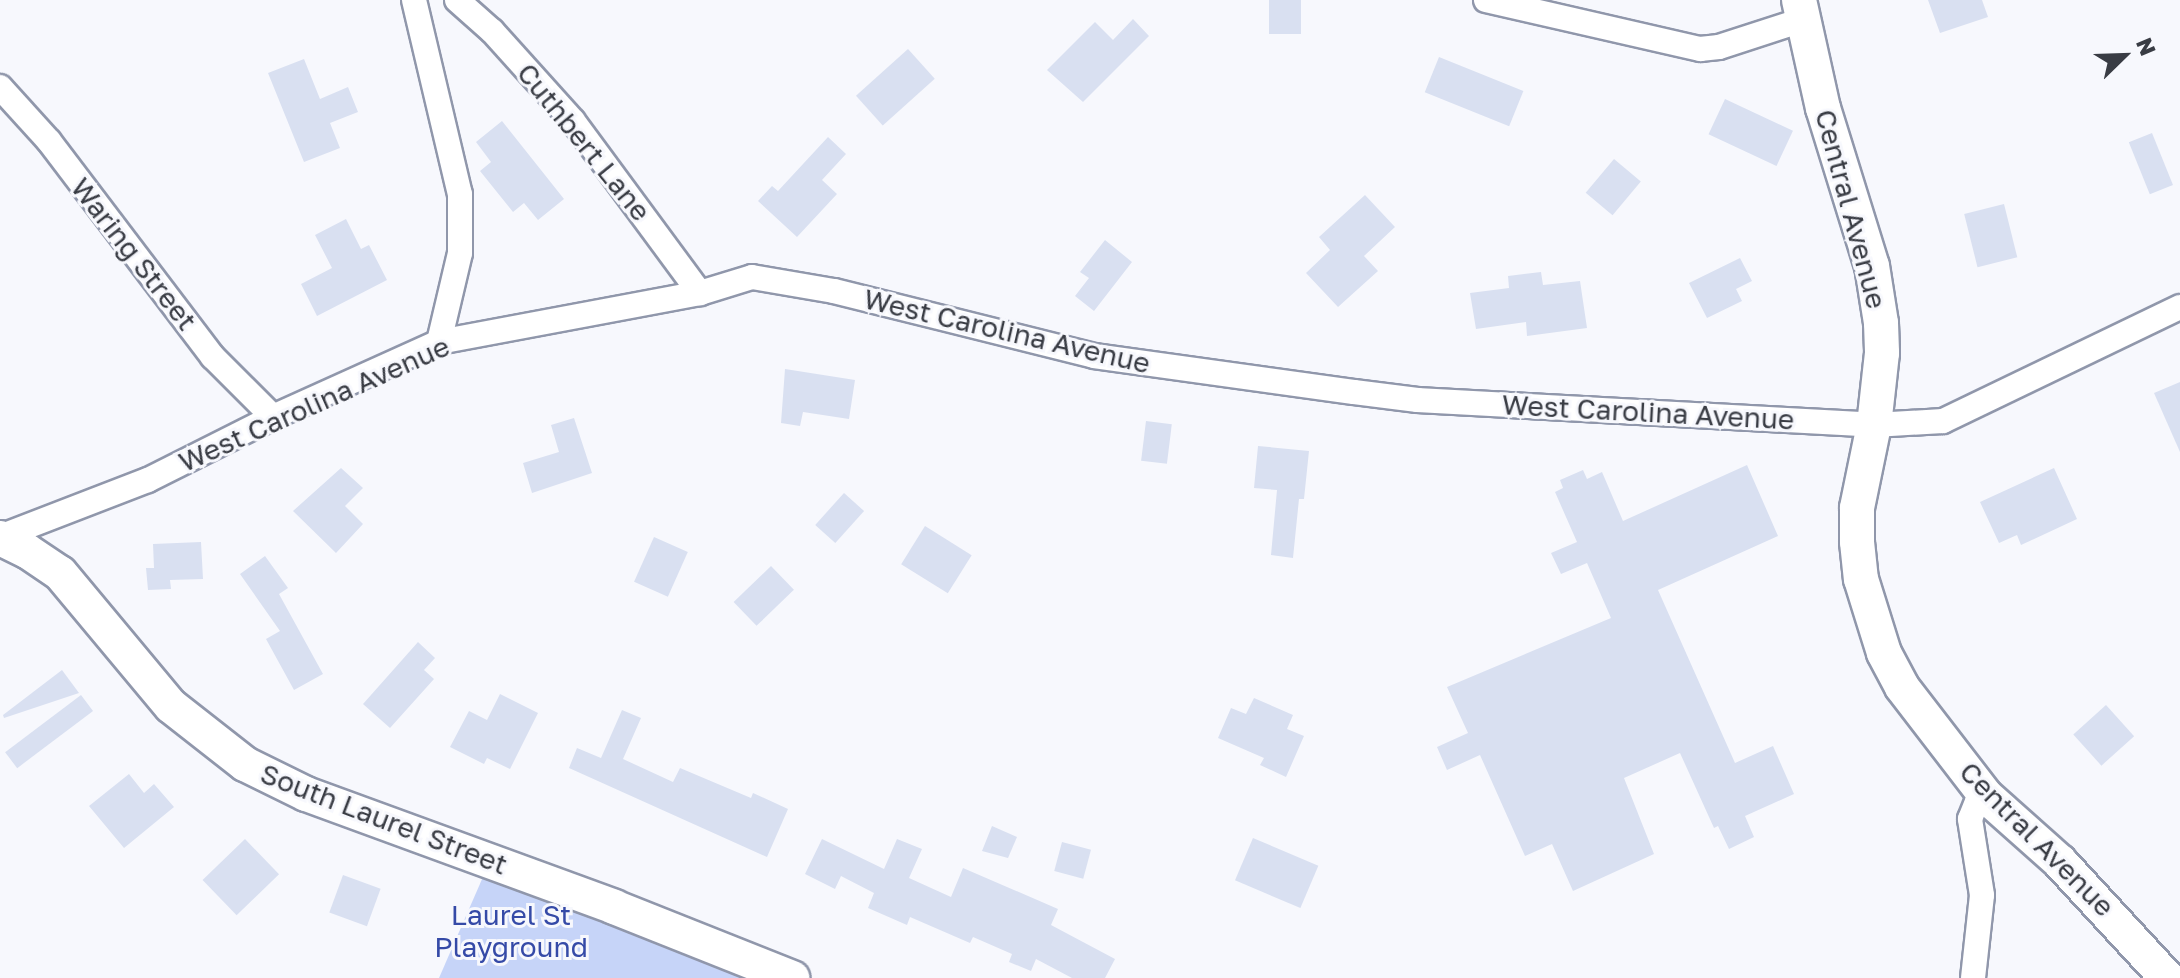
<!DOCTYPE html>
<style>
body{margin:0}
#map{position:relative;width:2180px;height:978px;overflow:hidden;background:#f7f8fd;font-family:"Golos Text",sans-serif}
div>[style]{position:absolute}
.green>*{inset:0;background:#c6d4f8}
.building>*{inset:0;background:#d9e0f1;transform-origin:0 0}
.roads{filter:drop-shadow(2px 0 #9097ab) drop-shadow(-2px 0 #9097ab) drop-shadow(0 2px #9097ab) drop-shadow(0 -2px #9097ab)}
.street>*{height:24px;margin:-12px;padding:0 12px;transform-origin:12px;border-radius:12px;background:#fff}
.secondary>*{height:34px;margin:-17px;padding:0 17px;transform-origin:17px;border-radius:17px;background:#fff}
span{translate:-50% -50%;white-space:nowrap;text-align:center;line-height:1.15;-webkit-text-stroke:6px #f7f8fd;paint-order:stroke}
.street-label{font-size:28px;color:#393c44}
.park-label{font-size:28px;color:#354aa7}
.north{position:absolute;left:2084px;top:16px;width:80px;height:80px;-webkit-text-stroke:6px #f7f8fd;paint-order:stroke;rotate:67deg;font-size:22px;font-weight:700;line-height:32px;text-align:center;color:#393c44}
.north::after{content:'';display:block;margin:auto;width:28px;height:36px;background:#393c44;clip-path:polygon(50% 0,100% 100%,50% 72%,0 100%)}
</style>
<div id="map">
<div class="green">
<i style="clip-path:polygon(486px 870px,756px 978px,439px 978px)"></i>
</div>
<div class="building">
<i style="left:1269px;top:0;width:32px;height:34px"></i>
<i style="clip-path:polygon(1928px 0,1982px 0,1988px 17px,1940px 33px)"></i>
<i style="clip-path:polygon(1133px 19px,1149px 36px,1083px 102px,1047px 70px,1095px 22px,1113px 40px)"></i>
<i style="left:908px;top:49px;width:40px;height:70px;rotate:48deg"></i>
<i style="left:1439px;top:57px;width:91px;height:38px;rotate:22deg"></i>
<i style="clip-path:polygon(304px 59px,320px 99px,348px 87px,358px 112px,330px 123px,340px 148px,304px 162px,268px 73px)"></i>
<i style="left:1725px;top:99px;width:75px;height:39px;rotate:25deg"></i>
<i style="clip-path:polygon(502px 121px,564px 199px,538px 220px,524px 203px,513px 212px,480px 171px,491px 162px,476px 142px)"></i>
<i style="left:2152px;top:133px;width:56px;height:25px;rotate:68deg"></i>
<i style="clip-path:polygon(828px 137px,846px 154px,822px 180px,837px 194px,797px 237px,758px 201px,772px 186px,778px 191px)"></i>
<i style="left:1614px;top:159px;width:35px;height:44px;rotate:40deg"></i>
<i style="clip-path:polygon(1365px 195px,1395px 227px,1364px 256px,1378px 271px,1338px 307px,1306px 273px,1330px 250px,1319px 237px)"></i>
<i style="left:2004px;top:204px;width:55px;height:41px;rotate:76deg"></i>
<i style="clip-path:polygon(346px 219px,361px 249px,369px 245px,387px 280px,317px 316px,301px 284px,332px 268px,315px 235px)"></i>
<i style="clip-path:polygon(1105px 240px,1132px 262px,1094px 311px,1075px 296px,1089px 278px,1080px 272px)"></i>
<i style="clip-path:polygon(1740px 258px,1752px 281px,1736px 289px,1742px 301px,1707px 318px,1689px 283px)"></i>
<i style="clip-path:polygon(1541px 272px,1543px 285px,1580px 281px,1587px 328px,1527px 336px,1526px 322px,1476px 329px,1470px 293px,1509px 288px,1508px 276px)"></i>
<i style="clip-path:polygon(785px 369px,855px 380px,849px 419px,803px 412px,800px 426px,781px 423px)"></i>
<i style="clip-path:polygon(2180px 382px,2180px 452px,2154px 393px)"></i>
<i style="clip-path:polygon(574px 418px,592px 473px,532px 493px,523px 463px,559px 452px,551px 425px)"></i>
<i style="left:1146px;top:421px;width:26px;height:40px;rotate:7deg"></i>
<i style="clip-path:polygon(1258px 446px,1309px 451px,1304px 499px,1299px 499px,1293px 558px,1271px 555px,1277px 490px,1254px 488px)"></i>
<i style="clip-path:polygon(1747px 465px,1778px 536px,1658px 590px,1735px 763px,1773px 746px,1794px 794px,1745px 816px,1754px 837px,1729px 849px,1718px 826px,1714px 828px,1680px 753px,1624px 778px,1654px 854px,1573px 891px,1552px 844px,1525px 856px,1480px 755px,1447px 770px,1437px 747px,1468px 733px,1447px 687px,1611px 618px,1587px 563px,1561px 574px,1551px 553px,1577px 542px,1555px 492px,1563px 488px,1560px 480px,1583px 470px,1587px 479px,1602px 472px,1623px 521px)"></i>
<i style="clip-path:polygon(341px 468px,363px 488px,345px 506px,363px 524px,336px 553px,293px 511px)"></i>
<i style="clip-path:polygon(2054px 468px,2077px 519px,2021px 545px,2017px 535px,1999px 543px,1980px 502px)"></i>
<i style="left:844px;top:493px;width:27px;height:43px;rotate:42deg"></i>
<i style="left:925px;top:526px;width:55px;height:45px;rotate:32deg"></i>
<i style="left:654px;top:537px;width:37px;height:49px;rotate:24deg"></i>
<i style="clip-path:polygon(201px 542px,203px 579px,170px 580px,171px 589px,148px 590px,146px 568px,154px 568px,153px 544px)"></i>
<i style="clip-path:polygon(265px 556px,288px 588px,279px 594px,323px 674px,294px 690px,266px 639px,280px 631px,240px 574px)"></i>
<i style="left:771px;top:566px;width:33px;height:52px;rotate:46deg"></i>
<i style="clip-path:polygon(418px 642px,435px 658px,424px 670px,434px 679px,390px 728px,363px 704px)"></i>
<i style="clip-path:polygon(62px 670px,79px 693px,4px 718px,3px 715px)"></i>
<i style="clip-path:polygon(500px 694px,538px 713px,510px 769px,487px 758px,484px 764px,450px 747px,469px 711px,487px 720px)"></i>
<i style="left:81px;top:695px;width:20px;height:95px;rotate:53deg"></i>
<i style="clip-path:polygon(1254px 698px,1293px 715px,1287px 729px,1304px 736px,1286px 777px,1260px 765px,1264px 758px,1218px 738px,1231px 708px,1246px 714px)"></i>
<i style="left:2106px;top:705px;width:42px;height:44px;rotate:48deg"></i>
<i style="clip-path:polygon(622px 710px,641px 718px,623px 759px,673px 782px,680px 768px,751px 798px,753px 793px,788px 809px,767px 857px,569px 768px,577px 748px,601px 758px)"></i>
<i style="clip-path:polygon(129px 774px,144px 793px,154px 784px,174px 807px,124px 848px,89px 806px)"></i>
<i style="clip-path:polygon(992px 826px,1017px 837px,1008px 858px,982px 851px)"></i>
<i style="left:1253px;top:838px;width:71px;height:46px;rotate:23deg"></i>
<i style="left:245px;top:839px;width:49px;height:59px;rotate:46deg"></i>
<i style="clip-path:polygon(822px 839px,884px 869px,897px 839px,922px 849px,909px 878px,951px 897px,963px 868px,1058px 909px,1051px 925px,1115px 959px,1105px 978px,1072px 978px,1036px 959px,1031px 971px,1009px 962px,1012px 954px,973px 937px,970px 943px,910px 917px,907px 925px,868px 908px,874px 893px,841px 876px,835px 889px,805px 874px)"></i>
<i style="left:1062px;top:842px;width:30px;height:30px;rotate:15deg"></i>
<i style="left:343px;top:875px;width:40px;height:40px;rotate:20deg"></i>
</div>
<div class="roads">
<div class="street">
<i style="left:414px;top:0;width:199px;rotate:76.7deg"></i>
<i style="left:460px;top:194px;width:59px;rotate:90deg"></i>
<i style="left:460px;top:253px;width:91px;rotate:103.3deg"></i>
<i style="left:457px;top:0;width:47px;rotate:41.5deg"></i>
<i style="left:492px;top:31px;width:121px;rotate:48deg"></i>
<i style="left:573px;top:121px;width:214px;rotate:53.6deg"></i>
<i style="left:1486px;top:0;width:220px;rotate:12.9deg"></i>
<i style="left:1700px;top:49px;width:19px;rotate:-6deg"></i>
<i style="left:1719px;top:47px;width:87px;rotate:-18deg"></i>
<i style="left:0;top:87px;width:73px;rotate:47.8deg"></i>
<i style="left:49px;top:141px;width:271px;rotate:52.8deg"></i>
<i style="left:213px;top:357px;width:85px;rotate:45deg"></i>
<i style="left:0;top:537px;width:159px;rotate:-21.1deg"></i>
<i style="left:148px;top:480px;width:140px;rotate:-26.7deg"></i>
<i style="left:273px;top:417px;width:182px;rotate:-24.3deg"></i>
<i style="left:439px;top:342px;width:266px;rotate:-10.6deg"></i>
<i style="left:700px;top:293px;width:54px;rotate:-17.1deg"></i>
<i style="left:752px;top:277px;width:83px;rotate:9.7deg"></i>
<i style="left:834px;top:291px;width:268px;rotate:14deg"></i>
<i style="left:1094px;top:356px;width:262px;rotate:7.9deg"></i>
<i style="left:1354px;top:392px;width:64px;rotate:7.2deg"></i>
<i style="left:1417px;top:400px;width:458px;rotate:3.1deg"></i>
<i style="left:1874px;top:425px;width:69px;rotate:-3.3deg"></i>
<i style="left:1943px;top:421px;width:263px;rotate:-25.7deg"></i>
<i style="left:1973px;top:978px;width:83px;rotate:-83.8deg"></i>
<i style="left:1982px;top:895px;width:77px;rotate:-99deg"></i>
<i style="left:1970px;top:819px;width:18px;rotate:-68deg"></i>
<i style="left:1977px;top:802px;width:11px;rotate:-34deg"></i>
</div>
<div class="secondary">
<i style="left:1799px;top:0;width:111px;rotate:77.5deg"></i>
<i style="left:1823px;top:108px;width:165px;rotate:72.8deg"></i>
<i style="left:1872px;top:266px;width:58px;rotate:81deg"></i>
<i style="left:1881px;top:323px;width:30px;rotate:88deg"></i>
<i style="left:1882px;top:353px;width:72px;rotate:96.3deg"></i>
<i style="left:1874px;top:425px;width:85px;rotate:101.6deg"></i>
<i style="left:1857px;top:508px;width:34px;rotate:90deg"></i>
<i style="left:1857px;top:542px;width:37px;rotate:84deg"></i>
<i style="left:1861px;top:579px;width:77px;rotate:72.7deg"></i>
<i style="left:1884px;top:653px;width:38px;rotate:62deg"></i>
<i style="left:1902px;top:687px;width:138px;rotate:52.4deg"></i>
<i style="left:1986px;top:796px;width:99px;rotate:41.7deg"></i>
<i style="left:2060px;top:862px;width:158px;rotate:47.3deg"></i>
<i style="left:0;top:538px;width:30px;rotate:26deg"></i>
<i style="left:27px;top:551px;width:40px;rotate:34deg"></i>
<i style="left:60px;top:573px;width:173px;rotate:50.2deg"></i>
<i style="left:171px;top:706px;width:94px;rotate:38.1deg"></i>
<i style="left:245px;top:764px;width:68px;rotate:26.2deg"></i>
<i style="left:306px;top:794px;width:328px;rotate:20.1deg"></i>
<i style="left:614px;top:907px;width:192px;rotate:21.7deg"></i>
</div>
</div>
<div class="street-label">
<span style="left:584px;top:142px;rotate:51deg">Cuthbert Lane</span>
<span style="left:1851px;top:209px;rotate:75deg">Central Avenue</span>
<span style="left:134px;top:254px;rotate:52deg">Waring Street</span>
<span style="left:1007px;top:331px;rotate:13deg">West Carolina Avenue</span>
<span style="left:314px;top:404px;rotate:-24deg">West Carolina Avenue</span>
<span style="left:1648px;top:412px;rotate:3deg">West Carolina Avenue</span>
<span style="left:384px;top:819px;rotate:21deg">South Laurel Street</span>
<span style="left:2037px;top:839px;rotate:45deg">Central Avenue</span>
</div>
<div class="park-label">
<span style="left:511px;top:931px">Laurel St<br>Playground</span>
</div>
<div class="north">N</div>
</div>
